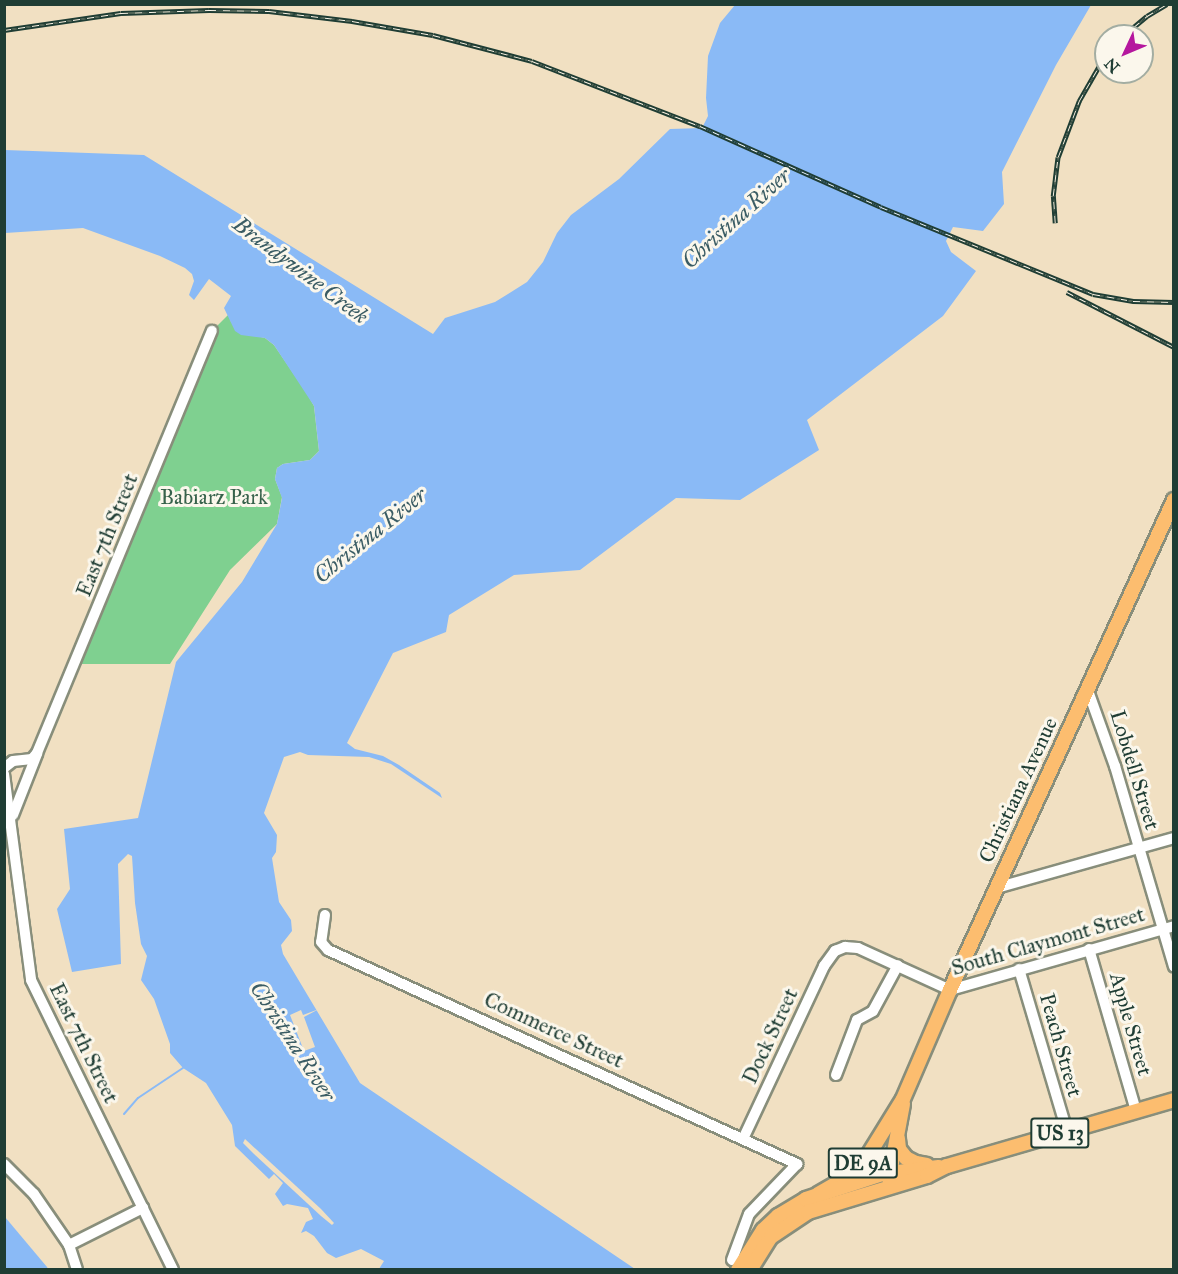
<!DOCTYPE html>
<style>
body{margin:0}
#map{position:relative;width:1178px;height:1274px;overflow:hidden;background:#f1e0c2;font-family:"IM FELL Great Primer",serif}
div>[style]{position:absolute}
.green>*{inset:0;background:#7fd090}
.water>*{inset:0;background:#8abaf6}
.pier>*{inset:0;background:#f1e0c2}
.stream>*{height:2px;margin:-1px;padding:0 1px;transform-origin:1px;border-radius:1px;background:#8abaf6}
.roads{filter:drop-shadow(2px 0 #888e7b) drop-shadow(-2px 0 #888e7b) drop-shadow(0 2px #888e7b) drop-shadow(0 -2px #888e7b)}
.minor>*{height:10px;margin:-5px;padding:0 5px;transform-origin:5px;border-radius:5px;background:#fff}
.major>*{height:14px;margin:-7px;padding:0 7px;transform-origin:7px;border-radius:7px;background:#fcbd6f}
.rail>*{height:4.5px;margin-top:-2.25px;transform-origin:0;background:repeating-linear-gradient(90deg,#fbf7ec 0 7px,#1f3d34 0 14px);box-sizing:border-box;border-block:2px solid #1f3d34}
span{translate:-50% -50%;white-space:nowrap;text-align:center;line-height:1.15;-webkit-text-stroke:6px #fbf7ec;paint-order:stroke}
.shield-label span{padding:2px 4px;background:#fbf7ec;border:2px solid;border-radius:4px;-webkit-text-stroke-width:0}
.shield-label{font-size:20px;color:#1f3d34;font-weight:700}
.park-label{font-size:21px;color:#37624b}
.street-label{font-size:21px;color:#1f3d34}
.water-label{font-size:22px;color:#3a5c64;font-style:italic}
.frame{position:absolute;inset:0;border:6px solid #1f3d34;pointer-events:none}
.north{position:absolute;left:1094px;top:24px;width:60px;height:60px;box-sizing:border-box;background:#fbf7ec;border:2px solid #a3ada2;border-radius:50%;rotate:226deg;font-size:16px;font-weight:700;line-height:24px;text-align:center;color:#1f3d34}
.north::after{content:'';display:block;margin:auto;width:21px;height:27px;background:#b5179e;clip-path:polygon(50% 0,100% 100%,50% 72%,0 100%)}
</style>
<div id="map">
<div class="green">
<i style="clip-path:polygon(229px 314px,231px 322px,257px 336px,265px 338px,274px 345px,306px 392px,314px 406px,319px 451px,310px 460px,283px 464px,277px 468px,275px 479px,282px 497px,277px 524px,230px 570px,170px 664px,81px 664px,212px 331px)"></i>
</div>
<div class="water">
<i style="clip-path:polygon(735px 5px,1091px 5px,1056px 65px,1002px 172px,1004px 204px,983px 231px,953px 227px,946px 241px,951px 252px,976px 271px,943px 316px,807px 420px,819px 450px,740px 500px,676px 498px,580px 570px,514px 575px,449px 615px,446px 632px,393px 653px,347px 743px,355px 749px,383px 756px,399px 765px,440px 793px,442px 798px,391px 764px,369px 757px,308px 755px,300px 752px,284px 757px,264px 813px,277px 835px,276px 852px,272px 858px,279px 902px,291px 920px,292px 931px,281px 945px,283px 954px,360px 1083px,635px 1269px,379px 1269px,384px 1261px,361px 1249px,336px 1258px,327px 1253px,314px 1236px,306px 1231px,301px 1233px,306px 1222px,313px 1219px,308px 1208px,287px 1204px,283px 1206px,275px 1194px,283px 1183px,274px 1174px,269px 1179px,235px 1146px,232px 1125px,206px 1083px,183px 1068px,170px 1053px,170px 1044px,154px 999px,141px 980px,147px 956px,141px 944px,135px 903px,132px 856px,128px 854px,118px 864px,121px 964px,72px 972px,57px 909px,70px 889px,64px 829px,138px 818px,176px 662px,242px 582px,277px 524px,282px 498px,275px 479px,277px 468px,283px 464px,310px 460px,319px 451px,314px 406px,274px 345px,265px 338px,241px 335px,235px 331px,224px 308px,231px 296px,209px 279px,194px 300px,189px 295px,194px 281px,192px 274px,185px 268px,160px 256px,83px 228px,5px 233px,5px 150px,144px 155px,433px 334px,445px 318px,495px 302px,527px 282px,543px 262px,557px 233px,571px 215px,619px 179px,670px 129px,702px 128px,708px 116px,706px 98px,708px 56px,720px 23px)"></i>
<i style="clip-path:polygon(5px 1217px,47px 1267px,48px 1269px,5px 1269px)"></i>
</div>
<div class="pier">
<i style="clip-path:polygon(319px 1009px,304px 1017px,315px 1047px,304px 1051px,290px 1015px,301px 1010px,303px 1015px)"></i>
<i style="clip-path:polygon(245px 1139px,321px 1209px,334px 1223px,332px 1225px,321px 1216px,254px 1154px,243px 1143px)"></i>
</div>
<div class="stream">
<i style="left:124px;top:1114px;width:21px;rotate:-49deg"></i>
<i style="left:138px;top:1098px;width:54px;rotate:-33.7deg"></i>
</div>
<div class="roads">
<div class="minor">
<i style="left:1087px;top:688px;width:83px;rotate:70.3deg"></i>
<i style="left:1115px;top:766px;width:209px;rotate:73.6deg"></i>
<i style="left:4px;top:768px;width:11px;rotate:-38deg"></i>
<i style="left:13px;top:761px;width:19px;rotate:-6deg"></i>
<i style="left:32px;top:759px;width:8px;rotate:-50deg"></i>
<i style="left:37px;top:753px;width:457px;rotate:-67.5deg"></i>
<i style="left:4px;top:774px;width:208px;rotate:82.5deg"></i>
<i style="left:31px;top:980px;width:323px;rotate:63.9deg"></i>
<i style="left:13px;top:815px;width:66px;rotate:-68.5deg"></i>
<i style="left:996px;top:888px;width:185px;rotate:-15.7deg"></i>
<i style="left:325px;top:915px;width:27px;rotate:98deg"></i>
<i style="left:321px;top:942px;width:11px;rotate:49deg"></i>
<i style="left:328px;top:950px;width:516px;rotate:24.53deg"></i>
<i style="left:797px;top:1164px;width:69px;rotate:133.8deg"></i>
<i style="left:749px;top:1214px;width:49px;rotate:110.3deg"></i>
<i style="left:1089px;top:949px;width:169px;rotate:73.8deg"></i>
<i style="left:1019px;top:969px;width:169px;rotate:73.5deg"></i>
<i style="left:836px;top:1075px;width:59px;rotate:-69.1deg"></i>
<i style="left:857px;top:1020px;width:18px;rotate:-29deg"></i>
<i style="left:873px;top:1011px;width:52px;rotate:-61.5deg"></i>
<i style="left:743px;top:1139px;width:191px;rotate:-64.9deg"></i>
<i style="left:824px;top:966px;width:19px;rotate:-54deg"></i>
<i style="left:835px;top:951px;width:11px;rotate:-22deg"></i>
<i style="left:845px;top:947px;width:13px;rotate:4deg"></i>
<i style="left:858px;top:948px;width:101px;rotate:24.5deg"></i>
<i style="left:950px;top:990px;width:233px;rotate:-15.9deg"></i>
<i style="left:4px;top:1164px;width:42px;rotate:45deg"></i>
<i style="left:34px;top:1194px;width:62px;rotate:55.5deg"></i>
<i style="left:69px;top:1245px;width:26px;rotate:72deg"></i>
<i style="left:69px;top:1245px;width:83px;rotate:-26.6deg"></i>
</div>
<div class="major">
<i style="left:898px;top:1139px;width:10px;rotate:84deg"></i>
<i style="left:899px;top:1149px;width:11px;rotate:52deg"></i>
<i style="left:906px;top:1158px;width:11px;rotate:27deg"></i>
<i style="left:916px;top:1163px;width:11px;rotate:10deg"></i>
<i style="left:889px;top:1179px;width:76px;rotate:-79.4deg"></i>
<i style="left:818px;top:1194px;width:36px;rotate:-30deg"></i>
<i style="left:849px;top:1176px;width:24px;rotate:-45deg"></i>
<i style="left:866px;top:1159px;width:70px;rotate:-58.3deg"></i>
<i style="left:903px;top:1099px;width:119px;rotate:-66.7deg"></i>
<i style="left:950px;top:990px;width:539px;rotate:-65.43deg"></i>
<i style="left:738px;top:1270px;width:47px;rotate:-58deg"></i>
<i style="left:763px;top:1230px;width:21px;rotate:-43deg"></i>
<i style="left:778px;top:1216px;width:33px;rotate:-31deg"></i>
<i style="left:806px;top:1199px;width:80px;rotate:-18.2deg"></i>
<i style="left:882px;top:1174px;width:57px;rotate:-7deg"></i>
<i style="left:750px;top:1270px;width:39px;rotate:-58deg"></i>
<i style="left:771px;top:1237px;width:45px;rotate:-34deg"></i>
<i style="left:808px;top:1212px;width:124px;rotate:-16.8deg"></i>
<i style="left:927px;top:1176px;width:22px;rotate:-27deg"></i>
<i style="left:947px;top:1166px;width:236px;rotate:-16.2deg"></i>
</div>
</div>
<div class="rail">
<i style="left:4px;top:30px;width:118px;rotate:-8.3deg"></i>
<i style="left:121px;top:13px;width:88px;rotate:-2deg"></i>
<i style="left:209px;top:10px;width:60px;rotate:1deg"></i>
<i style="left:269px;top:11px;width:84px;rotate:6.9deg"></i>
<i style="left:352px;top:21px;width:82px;rotate:9.8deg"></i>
<i style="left:433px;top:35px;width:102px;rotate:14.7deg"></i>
<i style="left:532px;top:61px;width:180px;rotate:21.2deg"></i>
<i style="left:700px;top:126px;width:198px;rotate:24.1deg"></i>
<i style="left:881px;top:207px;width:229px;rotate:22.3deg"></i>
<i style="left:1093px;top:294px;width:41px;rotate:9.9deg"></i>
<i style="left:1133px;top:301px;width:41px;rotate:1.4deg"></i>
<i style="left:1123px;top:36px;width:31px;rotate:-40deg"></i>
<i style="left:1147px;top:16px;width:23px;rotate:-31deg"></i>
<i style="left:1055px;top:223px;width:27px;rotate:-94deg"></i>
<i style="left:1053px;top:196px;width:39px;rotate:-83deg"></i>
<i style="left:1058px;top:157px;width:60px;rotate:-69.4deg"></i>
<i style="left:1079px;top:101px;width:54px;rotate:-60.1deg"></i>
<i style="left:1067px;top:292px;width:120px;rotate:27.2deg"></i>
</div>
<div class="shield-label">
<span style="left:1060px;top:1133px">US 13</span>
<span style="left:863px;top:1163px">DE 9A</span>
</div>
<div class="park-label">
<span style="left:214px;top:497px">Babiarz Park</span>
</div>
<div class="street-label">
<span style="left:107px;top:535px;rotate:-68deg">East 7th Street</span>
<span style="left:1135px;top:770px;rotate:73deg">Lobdell Street</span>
<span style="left:1018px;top:790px;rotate:-65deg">Christiana Avenue</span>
<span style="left:1048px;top:941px;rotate:-16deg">South Claymont Street</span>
<span style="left:1131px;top:1024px;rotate:74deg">Apple Street</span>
<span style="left:554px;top:1030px;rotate:25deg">Commerce Street</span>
<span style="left:770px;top:1036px;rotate:-65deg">Dock Street</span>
<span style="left:84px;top:1043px;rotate:64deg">East 7th Street</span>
<span style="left:1061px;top:1045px;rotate:74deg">Peach Street</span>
</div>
<div class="water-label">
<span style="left:736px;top:218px;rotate:-42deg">Christina River</span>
<span style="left:301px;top:270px;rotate:37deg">Brandywine Creek</span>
<span style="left:370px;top:535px;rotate:-39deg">Christina River</span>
<span style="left:293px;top:1041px;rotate:57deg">Christina River</span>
</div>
<div class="frame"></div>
<div class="north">N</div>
</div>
